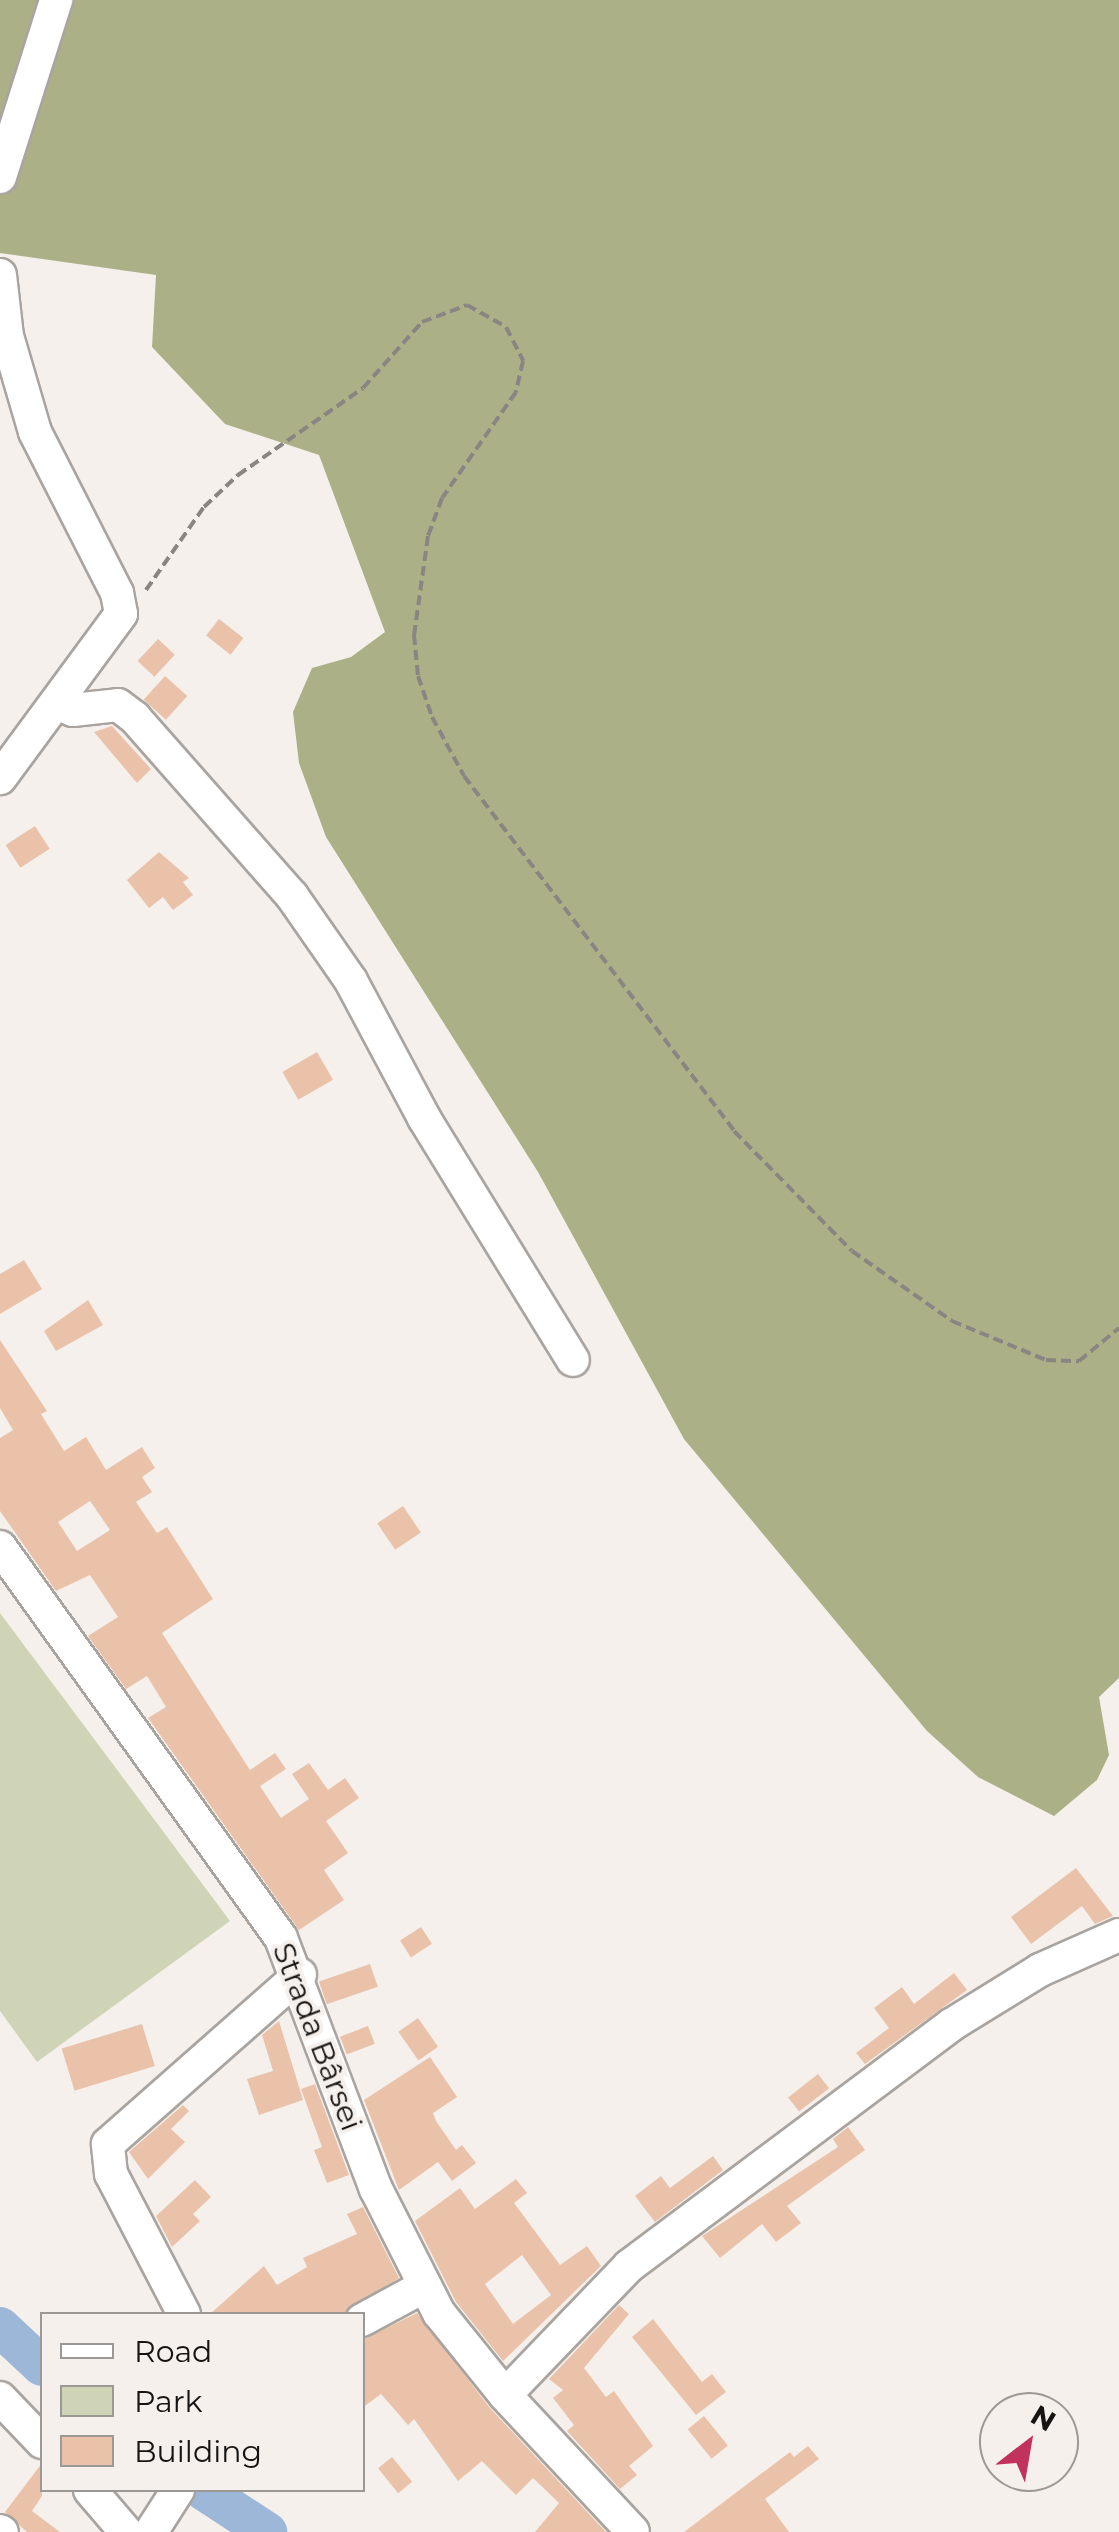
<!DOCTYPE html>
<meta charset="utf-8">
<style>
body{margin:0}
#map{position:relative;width:1119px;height:2532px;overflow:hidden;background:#f6f0ec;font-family:Montserrat,sans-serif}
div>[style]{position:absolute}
.green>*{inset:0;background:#d0d4b6}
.forest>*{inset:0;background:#acb087}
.river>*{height:40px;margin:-20px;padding:0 20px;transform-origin:20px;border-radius:20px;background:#9cb7d8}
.building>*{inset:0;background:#eac2aa;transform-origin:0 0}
.path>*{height:4px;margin-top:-2px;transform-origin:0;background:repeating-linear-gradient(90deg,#898583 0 10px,transparent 0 15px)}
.roads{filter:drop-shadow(2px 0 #a9a4a0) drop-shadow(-2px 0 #a9a4a0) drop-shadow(0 2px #a9a4a0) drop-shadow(0 -2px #a9a4a0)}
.minor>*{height:32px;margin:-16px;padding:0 16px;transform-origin:16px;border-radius:16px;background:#fff}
span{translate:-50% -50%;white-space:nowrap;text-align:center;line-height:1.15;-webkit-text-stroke:8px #f6f0ec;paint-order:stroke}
.street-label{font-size:30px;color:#161413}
.legend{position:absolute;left:40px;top:2312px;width:325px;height:180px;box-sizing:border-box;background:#f6f0ec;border:2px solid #9c9895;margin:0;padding:12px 18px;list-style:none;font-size:30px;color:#161413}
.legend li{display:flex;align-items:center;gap:20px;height:50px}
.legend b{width:50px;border:2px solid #9c9895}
.north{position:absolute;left:979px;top:2392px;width:100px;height:100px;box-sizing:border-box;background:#f6f0ec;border:2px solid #9c9895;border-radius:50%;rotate:31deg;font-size:28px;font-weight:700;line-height:40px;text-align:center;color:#161413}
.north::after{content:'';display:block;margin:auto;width:35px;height:45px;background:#c1325c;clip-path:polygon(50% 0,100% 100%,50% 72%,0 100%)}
</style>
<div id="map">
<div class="green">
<i style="clip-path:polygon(0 1613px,230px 1921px,37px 2062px,0 2011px)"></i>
</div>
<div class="forest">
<i style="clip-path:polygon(0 0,1119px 0,1119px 1678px,1099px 1697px,1109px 1755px,1097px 1780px,1054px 1816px,978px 1777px,927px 1731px,684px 1439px,538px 1172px,326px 837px,299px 763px,293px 712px,312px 668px,351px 657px,385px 632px,319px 455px,225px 424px,152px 347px,156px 275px,0 253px)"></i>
</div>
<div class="river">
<i style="left:0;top:2327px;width:57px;rotate:42.9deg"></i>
<i style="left:203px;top:2490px;width:77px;rotate:33.3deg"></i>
</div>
<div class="building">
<i style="left:219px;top:619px;width:31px;height:21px;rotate:38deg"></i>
<i style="left:158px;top:639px;width:23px;height:30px;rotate:43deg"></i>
<i style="left:165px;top:676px;width:30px;height:32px;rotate:42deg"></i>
<i style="clip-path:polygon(112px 726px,151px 769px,137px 783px,94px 732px)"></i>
<i style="left:35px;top:826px;width:27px;height:35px;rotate:57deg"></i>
<i style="clip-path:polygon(159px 852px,189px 878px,183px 882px,193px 895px,173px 910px,163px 897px,149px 908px,127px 880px)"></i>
<i style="left:317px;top:1052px;width:32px;height:40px;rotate:60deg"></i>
<i style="clip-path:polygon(24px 1260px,42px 1289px,0 1314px,0 1274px)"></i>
<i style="clip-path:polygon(88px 1300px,103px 1325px,56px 1351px,44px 1331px)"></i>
<i style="clip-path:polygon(evenodd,0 1340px,47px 1411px,41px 1414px,64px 1451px,86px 1437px,106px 1470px,142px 1447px,155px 1468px,142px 1477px,152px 1492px,136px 1502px,157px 1533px,167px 1527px,213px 1599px,162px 1633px,250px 1770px,275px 1753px,286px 1769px,260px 1786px,281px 1818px,309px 1799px,292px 1774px,309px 1763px,328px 1790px,345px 1778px,359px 1798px,326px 1821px,348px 1853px,324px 1870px,344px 1900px,299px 1930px,148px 1718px,166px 1707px,147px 1676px,126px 1689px,88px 1636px,118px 1617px,90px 1575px,56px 1591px,0 1511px,0 1438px,13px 1430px,0 1408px,0 1340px,90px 1501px,110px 1530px,77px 1551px,58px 1522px,90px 1501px)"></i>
<i style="left:403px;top:1506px;width:32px;height:31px;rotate:56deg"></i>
<i style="clip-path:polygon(1076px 1868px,1113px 1916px,1095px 1924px,1082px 1906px,1031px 1944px,1011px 1917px)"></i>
<i style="left:421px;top:1927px;width:20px;height:25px;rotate:57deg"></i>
<i style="left:370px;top:1964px;width:24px;height:54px;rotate:71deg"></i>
<i style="clip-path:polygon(954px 1973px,967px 1990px,865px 2064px,856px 2053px,889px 2028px,874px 2008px,902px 1987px,914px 2004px)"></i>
<i style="left:418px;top:2018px;width:35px;height:24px;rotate:55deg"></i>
<i style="clip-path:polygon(279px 2021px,303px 2100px,259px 2115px,247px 2079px,273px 2071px,262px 2035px)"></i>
<i style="left:142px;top:2024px;width:44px;height:84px;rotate:73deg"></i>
<i style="left:368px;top:2026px;width:19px;height:30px;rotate:69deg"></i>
<i style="clip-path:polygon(430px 2057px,457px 2097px,433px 2113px,436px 2121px,456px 2150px,462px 2145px,476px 2163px,452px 2181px,438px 2162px,399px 2190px,364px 2100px)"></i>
<i style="left:818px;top:2074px;width:18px;height:38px;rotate:52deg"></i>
<i style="clip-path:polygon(315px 2084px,349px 2175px,327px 2183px,314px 2150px,322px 2147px,301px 2089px)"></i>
<i style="clip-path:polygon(183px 2105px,189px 2111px,171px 2129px,185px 2142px,148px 2179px,129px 2152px)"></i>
<i style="clip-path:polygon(848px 2127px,865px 2150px,787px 2206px,801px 2223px,776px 2242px,762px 2224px,720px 2258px,702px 2236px,838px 2147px,833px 2139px)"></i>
<i style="clip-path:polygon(713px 2156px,723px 2170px,655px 2222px,635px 2196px,661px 2176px,670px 2188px)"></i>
<i style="clip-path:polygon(evenodd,516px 2179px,527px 2193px,514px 2203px,560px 2265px,587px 2246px,601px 2266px,503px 2361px,456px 2302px,415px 2221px,460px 2188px,475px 2209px,516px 2179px,522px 2255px,551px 2295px,513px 2324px,485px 2284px,522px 2255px)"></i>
<i style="clip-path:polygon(195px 2180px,211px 2197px,193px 2214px,200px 2221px,172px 2247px,156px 2216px)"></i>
<i style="clip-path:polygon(363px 2207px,399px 2278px,342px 2314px,210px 2314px,264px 2266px,277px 2285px,307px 2267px,303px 2258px,357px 2234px,347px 2214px)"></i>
<i style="clip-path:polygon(619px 2305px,629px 2314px,584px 2368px,606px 2397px,614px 2391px,653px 2446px,629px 2466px,637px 2475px,620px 2489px,567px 2431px,574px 2425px,553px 2398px,563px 2390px,549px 2379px)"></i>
<i style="clip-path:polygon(417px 2313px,490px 2408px,606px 2532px,535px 2532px,559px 2503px,533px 2478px,516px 2495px,482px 2461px,458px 2481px,414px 2419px,408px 2425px,381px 2394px,362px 2408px,362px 2340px)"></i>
<i style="clip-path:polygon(653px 2319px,702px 2382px,712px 2374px,726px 2392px,696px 2415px,632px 2337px)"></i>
<i style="left:704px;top:2416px;width:38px;height:21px;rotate:51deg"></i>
<i style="clip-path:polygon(808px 2446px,819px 2459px,765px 2499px,789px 2532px,684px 2532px,790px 2452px,794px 2457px)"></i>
<i style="left:392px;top:2457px;width:32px;height:18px;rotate:51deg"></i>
<i style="clip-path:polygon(42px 2463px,42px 2496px,32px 2511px,60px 2532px,27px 2532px,5px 2512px)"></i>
</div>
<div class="path">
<i style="left:146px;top:590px;width:101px;rotate:-55.1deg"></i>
<i style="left:204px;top:507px;width:47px;rotate:-43.3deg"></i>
<i style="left:238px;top:475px;width:152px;rotate:-34.8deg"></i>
<i style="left:363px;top:388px;width:89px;rotate:-48.2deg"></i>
<i style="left:422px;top:322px;width:48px;rotate:-20.7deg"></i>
<i style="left:467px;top:305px;width:45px;rotate:29.4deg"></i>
<i style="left:506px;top:327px;width:38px;rotate:63deg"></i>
<i style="left:523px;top:361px;width:32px;rotate:103deg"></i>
<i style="left:516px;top:392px;width:129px;rotate:124.9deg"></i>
<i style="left:442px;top:498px;width:40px;rotate:110.2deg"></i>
<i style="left:428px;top:536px;width:100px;rotate:98deg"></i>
<i style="left:414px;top:635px;width:41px;rotate:84.4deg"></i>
<i style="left:418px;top:676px;width:43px;rotate:71.1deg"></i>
<i style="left:432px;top:717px;width:67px;rotate:61.5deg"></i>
<i style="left:464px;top:776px;width:446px;rotate:52.7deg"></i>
<i style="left:734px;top:1131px;width:168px;rotate:45.5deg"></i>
<i style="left:852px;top:1251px;width:122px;rotate:35deg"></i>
<i style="left:952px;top:1321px;width:102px;rotate:22.5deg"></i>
<i style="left:1046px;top:1360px;width:33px;rotate:2deg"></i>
<i style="left:1079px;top:1361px;width:52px;rotate:-39.5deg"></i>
</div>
<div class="roads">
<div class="minor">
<i style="left:0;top:177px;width:186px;rotate:-72.4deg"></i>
<i style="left:0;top:275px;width:61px;rotate:83.5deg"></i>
<i style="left:7px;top:336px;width:100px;rotate:73.7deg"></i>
<i style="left:35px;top:432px;width:181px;rotate:63deg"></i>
<i style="left:117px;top:593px;width:21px;rotate:79deg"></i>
<i style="left:121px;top:614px;width:204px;rotate:126.4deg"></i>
<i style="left:57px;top:703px;width:17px;rotate:24deg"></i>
<i style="left:73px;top:710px;width:45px;rotate:-6.3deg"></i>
<i style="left:118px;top:705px;width:21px;rotate:37deg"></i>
<i style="left:135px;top:718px;width:237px;rotate:48.6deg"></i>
<i style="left:292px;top:896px;width:103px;rotate:55.2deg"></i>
<i style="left:351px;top:981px;width:155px;rotate:61.9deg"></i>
<i style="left:424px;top:1118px;width:284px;rotate:58.4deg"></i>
<i style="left:0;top:1547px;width:481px;rotate:54.3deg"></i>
<i style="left:281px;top:1938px;width:268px;rotate:69.3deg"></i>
<i style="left:376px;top:2189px;width:139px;rotate:63.1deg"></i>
<i style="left:439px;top:2313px;width:105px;rotate:51.2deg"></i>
<i style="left:505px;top:2395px;width:187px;rotate:46.9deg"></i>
<i style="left:184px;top:2314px;width:158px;rotate:-117.5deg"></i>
<i style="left:111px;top:2174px;width:30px;rotate:-96deg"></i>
<i style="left:108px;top:2144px;width:256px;rotate:-41.4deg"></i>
<i style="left:362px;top:2320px;width:69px;rotate:-28.4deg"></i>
<i style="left:505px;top:2395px;width:179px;rotate:-46.1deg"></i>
<i style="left:629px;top:2266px;width:402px;rotate:-36.8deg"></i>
<i style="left:951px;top:2025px;width:105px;rotate:-31.7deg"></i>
<i style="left:1040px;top:1970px;width:86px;rotate:-23.9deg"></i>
<i style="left:0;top:2398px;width:61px;rotate:46.3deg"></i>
<i style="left:90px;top:2490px;width:55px;rotate:49.4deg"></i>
<i style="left:0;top:2531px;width:2px;rotate:27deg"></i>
<i style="left:151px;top:2532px;width:50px;rotate:-57.3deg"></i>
</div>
</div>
<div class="street-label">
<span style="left:317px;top:2037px;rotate:69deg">Strada Bârsei</span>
</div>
<ul class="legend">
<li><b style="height:12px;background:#fff"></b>Road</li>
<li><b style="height:28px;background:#d0d4b6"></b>Park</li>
<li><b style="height:28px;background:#eac2aa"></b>Building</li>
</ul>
<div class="north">N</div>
</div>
